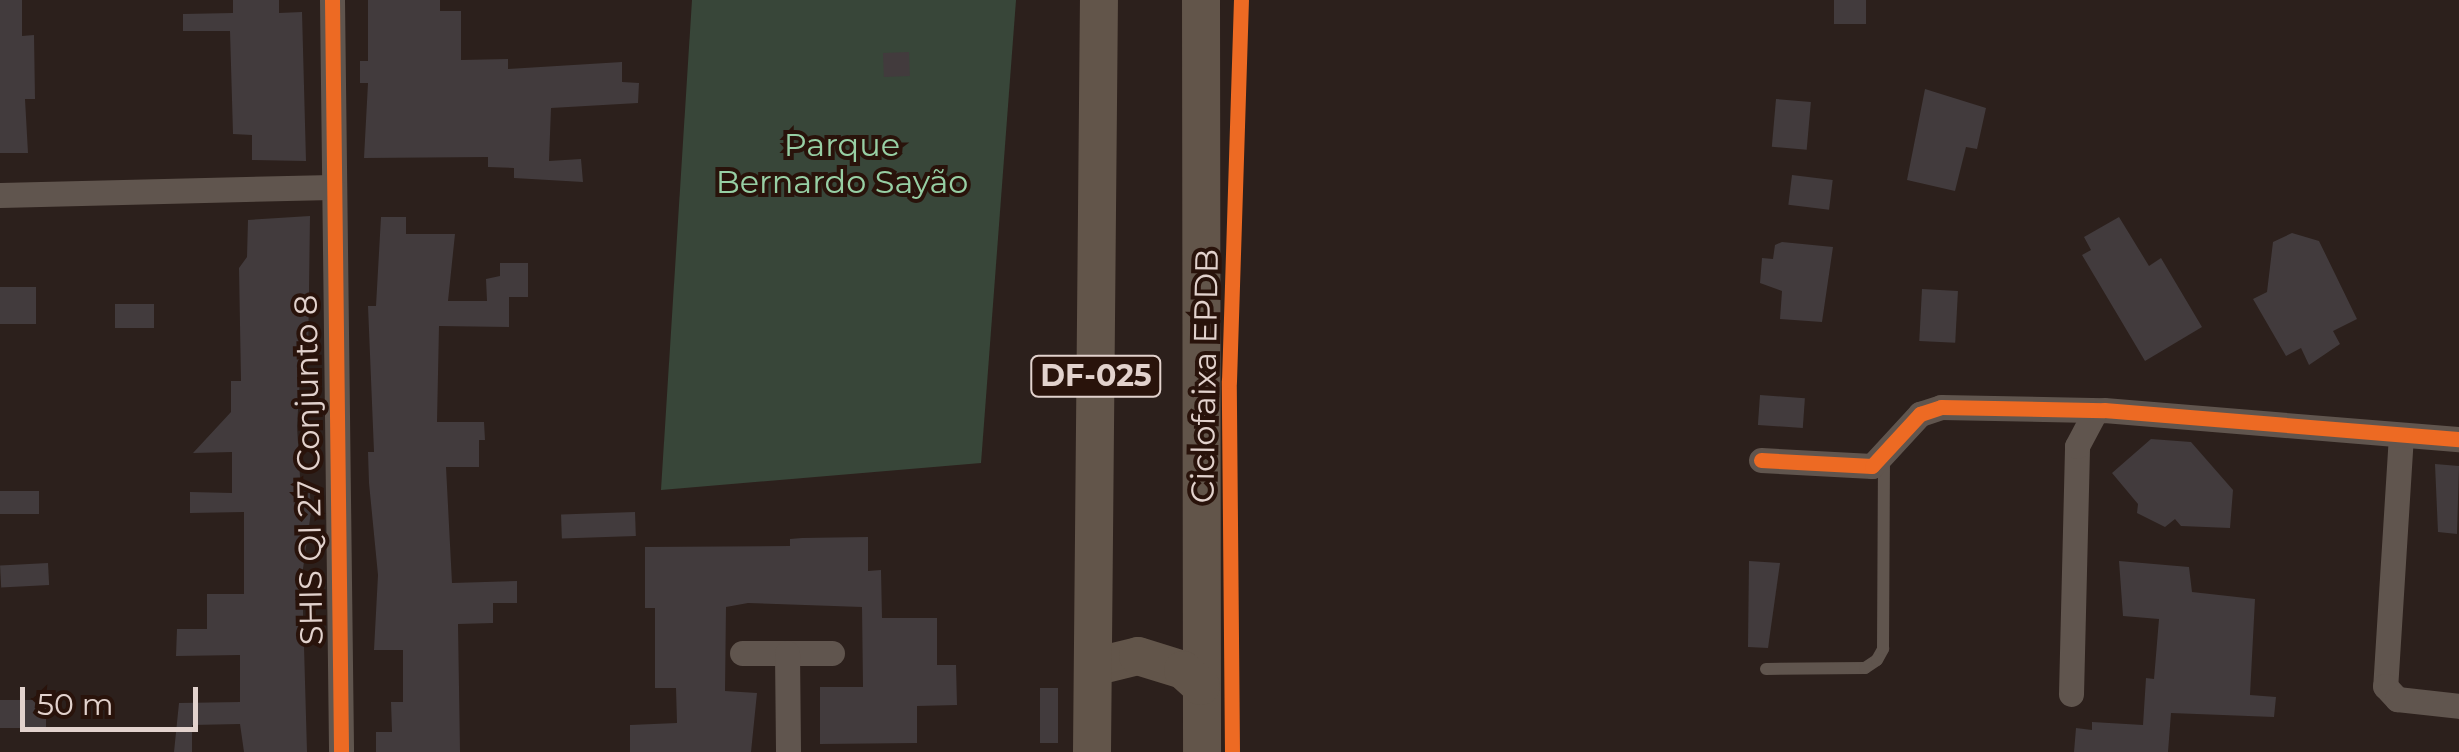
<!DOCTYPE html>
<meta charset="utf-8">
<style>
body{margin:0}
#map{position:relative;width:2459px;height:752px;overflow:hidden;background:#2c201c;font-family:Montserrat,sans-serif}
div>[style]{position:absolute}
.green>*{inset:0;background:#384639}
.building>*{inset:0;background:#423b3d;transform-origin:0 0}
.service>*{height:12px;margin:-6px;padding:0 6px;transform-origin:6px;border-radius:6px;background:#60554e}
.minor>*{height:25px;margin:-12.5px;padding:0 12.5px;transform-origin:12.5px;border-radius:12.5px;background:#60554e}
.primary>*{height:38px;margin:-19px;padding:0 19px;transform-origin:19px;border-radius:19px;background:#62554a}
.cycleway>*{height:15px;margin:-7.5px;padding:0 7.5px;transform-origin:7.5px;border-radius:7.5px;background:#ed6a23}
span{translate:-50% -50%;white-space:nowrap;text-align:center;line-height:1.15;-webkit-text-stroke:8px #29130b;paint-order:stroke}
.shield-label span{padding:2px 8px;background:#29130b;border:2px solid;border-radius:8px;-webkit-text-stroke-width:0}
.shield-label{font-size:30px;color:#e2d2cd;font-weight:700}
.park-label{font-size:32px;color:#97cfa4}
.street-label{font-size:32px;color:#e2d2cd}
.scale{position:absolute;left:20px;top:687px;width:178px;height:45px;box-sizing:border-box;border:5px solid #e2d2cd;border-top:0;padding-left:12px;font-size:30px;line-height:35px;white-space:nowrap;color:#e2d2cd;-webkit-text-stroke:8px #29130b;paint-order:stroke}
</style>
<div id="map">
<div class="green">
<i style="clip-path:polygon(692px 0,1016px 0,981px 463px,661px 490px)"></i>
</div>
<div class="building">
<i style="clip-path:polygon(0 0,22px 0,22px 36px,34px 35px,35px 99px,25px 99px,28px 153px,0 153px)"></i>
<i style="clip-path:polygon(233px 0,279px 0,279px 13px,302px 12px,306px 161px,252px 160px,252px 135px,233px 134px,230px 31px,183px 31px,183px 14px,233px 13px)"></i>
<i style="clip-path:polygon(368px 0,440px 0,440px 11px,461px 11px,461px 60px,508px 59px,508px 69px,622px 62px,622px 82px,639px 83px,638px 103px,551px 108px,549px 161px,581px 159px,583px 182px,514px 178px,514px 168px,488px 167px,488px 157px,364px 158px,368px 83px,360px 83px,360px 61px,368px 61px)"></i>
<i style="left:1834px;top:0;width:32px;height:24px"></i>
<i style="left:909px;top:52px;width:24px;height:26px;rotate:88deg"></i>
<i style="clip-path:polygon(1925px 89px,1986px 108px,1977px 149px,1966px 147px,1955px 191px,1907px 180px)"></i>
<i style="left:1776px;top:99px;width:35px;height:48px;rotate:5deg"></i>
<i style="left:1792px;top:175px;width:41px;height:30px;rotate:7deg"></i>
<i style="clip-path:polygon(310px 216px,308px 362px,301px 362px,297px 426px,301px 494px,310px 493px,311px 512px,302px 576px,307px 752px,244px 752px,240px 724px,192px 725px,192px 752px,174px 752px,179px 703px,240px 702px,240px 655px,176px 656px,177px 629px,207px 629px,207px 594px,244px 594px,244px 512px,190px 513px,190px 492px,232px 493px,232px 452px,193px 453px,231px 412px,231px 381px,241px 381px,239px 268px,247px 257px,248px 220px)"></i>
<i style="clip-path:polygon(381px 217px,406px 217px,406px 234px,455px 234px,448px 301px,487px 301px,486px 279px,500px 276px,500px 263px,528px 263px,528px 297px,509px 297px,509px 327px,439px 326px,437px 422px,484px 422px,485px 440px,479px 440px,479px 467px,446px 467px,452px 583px,517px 581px,517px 603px,493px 603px,493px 623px,458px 624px,460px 752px,376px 752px,376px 732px,392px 732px,391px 702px,403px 702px,403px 650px,374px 650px,378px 575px,369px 483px,368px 452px,374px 452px,368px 306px,376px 306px)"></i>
<i style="clip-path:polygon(2119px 217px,2149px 266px,2161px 258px,2202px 327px,2145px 361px,2082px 255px,2091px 250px,2084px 237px)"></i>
<i style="clip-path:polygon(2292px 233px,2319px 241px,2357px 319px,2333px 331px,2340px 344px,2309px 365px,2301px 348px,2286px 356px,2253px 299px,2267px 292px,2273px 242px)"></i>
<i style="clip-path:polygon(1782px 242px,1833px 247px,1822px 322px,1780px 319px,1782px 291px,1760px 283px,1762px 258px,1773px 259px,1775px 245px)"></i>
<i style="left:0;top:287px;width:36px;height:37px"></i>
<i style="left:1922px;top:289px;width:36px;height:52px;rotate:3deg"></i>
<i style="left:115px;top:304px;width:39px;height:24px"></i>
<i style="left:1760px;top:395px;width:45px;height:30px;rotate:4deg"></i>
<i style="clip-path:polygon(2151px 439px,2191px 442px,2233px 490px,2230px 528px,2181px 526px,2175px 519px,2165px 527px,2137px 513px,2138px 504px,2112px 473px)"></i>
<i style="clip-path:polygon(2435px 464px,2459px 466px,2457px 534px,2438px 532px)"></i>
<i style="left:0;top:491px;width:39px;height:23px"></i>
<i style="left:635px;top:512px;width:24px;height:74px;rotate:88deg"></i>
<i style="clip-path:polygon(868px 537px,868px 571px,881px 570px,882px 618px,937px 618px,937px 665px,956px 665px,957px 705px,917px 706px,917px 743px,820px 744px,820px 687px,863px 687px,862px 607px,748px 603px,726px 607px,725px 691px,757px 693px,751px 752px,630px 752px,630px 725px,677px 723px,676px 688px,655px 688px,655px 608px,645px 608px,645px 547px,790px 546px,790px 539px,802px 538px)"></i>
<i style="clip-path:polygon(1749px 561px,1780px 563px,1768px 648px,1748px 647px)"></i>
<i style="clip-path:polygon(2119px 561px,2189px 567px,2192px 592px,2255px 599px,2250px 695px,2276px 697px,2274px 717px,2171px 713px,2168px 752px,2074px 752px,2076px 728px,2092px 730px,2092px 722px,2143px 725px,2146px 678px,2154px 679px,2159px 619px,2123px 616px)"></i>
<i style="left:48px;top:563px;width:22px;height:48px;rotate:87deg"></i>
<i style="left:1040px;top:688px;width:18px;height:55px"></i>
<i style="left:46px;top:700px;width:28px;height:46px;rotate:90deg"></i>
</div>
<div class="service">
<i style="left:1766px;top:669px;width:99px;rotate:-0.6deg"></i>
<i style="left:1865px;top:668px;width:14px;rotate:-34deg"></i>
<i style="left:1877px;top:660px;width:13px;rotate:-61deg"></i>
<i style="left:1883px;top:649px;width:189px;rotate:-89.7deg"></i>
</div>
<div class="minor">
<i style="left:332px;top:0;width:752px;rotate:89.31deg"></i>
<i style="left:0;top:195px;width:332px;rotate:-1.4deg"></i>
<i style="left:2401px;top:435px;width:252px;rotate:93.6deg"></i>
<i style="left:2385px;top:686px;width:18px;rotate:47deg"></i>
<i style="left:2397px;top:699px;width:62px;rotate:6.4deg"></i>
<i style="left:1761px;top:460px;width:111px;rotate:3.1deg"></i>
<i style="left:1872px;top:466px;width:71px;rotate:-47.3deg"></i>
<i style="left:1920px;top:414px;width:22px;rotate:-18deg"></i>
<i style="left:1941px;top:407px;width:163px;rotate:1.1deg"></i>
<i style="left:2104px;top:410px;width:356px;rotate:4.7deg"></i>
<i style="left:742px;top:653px;width:90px"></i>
<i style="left:787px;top:653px;width:99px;rotate:89.4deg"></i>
<i style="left:2071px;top:694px;width:248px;rotate:-88.6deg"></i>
<i style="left:2077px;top:446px;width:36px;rotate:-62deg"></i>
</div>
<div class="primary">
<i style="left:1201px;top:0;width:752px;rotate:89.92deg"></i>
<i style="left:1093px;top:667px;width:46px;rotate:-13.7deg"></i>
<i style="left:1138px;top:656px;width:47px;rotate:17.3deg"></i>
<i style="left:1183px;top:670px;width:24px;rotate:42deg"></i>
<i style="left:1092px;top:752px;width:752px;rotate:-89.47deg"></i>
</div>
<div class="cycleway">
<i style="left:332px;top:0;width:752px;rotate:89.31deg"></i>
<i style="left:1761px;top:460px;width:111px;rotate:3.1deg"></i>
<i style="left:1872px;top:466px;width:71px;rotate:-47.3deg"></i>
<i style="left:1920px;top:414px;width:22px;rotate:-18deg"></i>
<i style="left:1941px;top:407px;width:163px;rotate:1.1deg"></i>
<i style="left:2104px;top:410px;width:356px;rotate:4.7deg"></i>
<i style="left:1232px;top:752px;width:371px;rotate:-90.5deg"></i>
<i style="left:1229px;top:381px;width:381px;rotate:-88.2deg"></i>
</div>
<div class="shield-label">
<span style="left:1096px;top:376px">DF-025</span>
</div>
<div class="park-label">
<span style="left:842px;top:164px">Parque<br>Bernardo Sayão</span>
</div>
<div class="street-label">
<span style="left:1205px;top:376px;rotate:-89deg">Ciclofaixa EPDB</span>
<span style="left:309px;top:470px;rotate:-91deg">SHIS QI 27 Conjunto 8</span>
</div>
<div class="scale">50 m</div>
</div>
